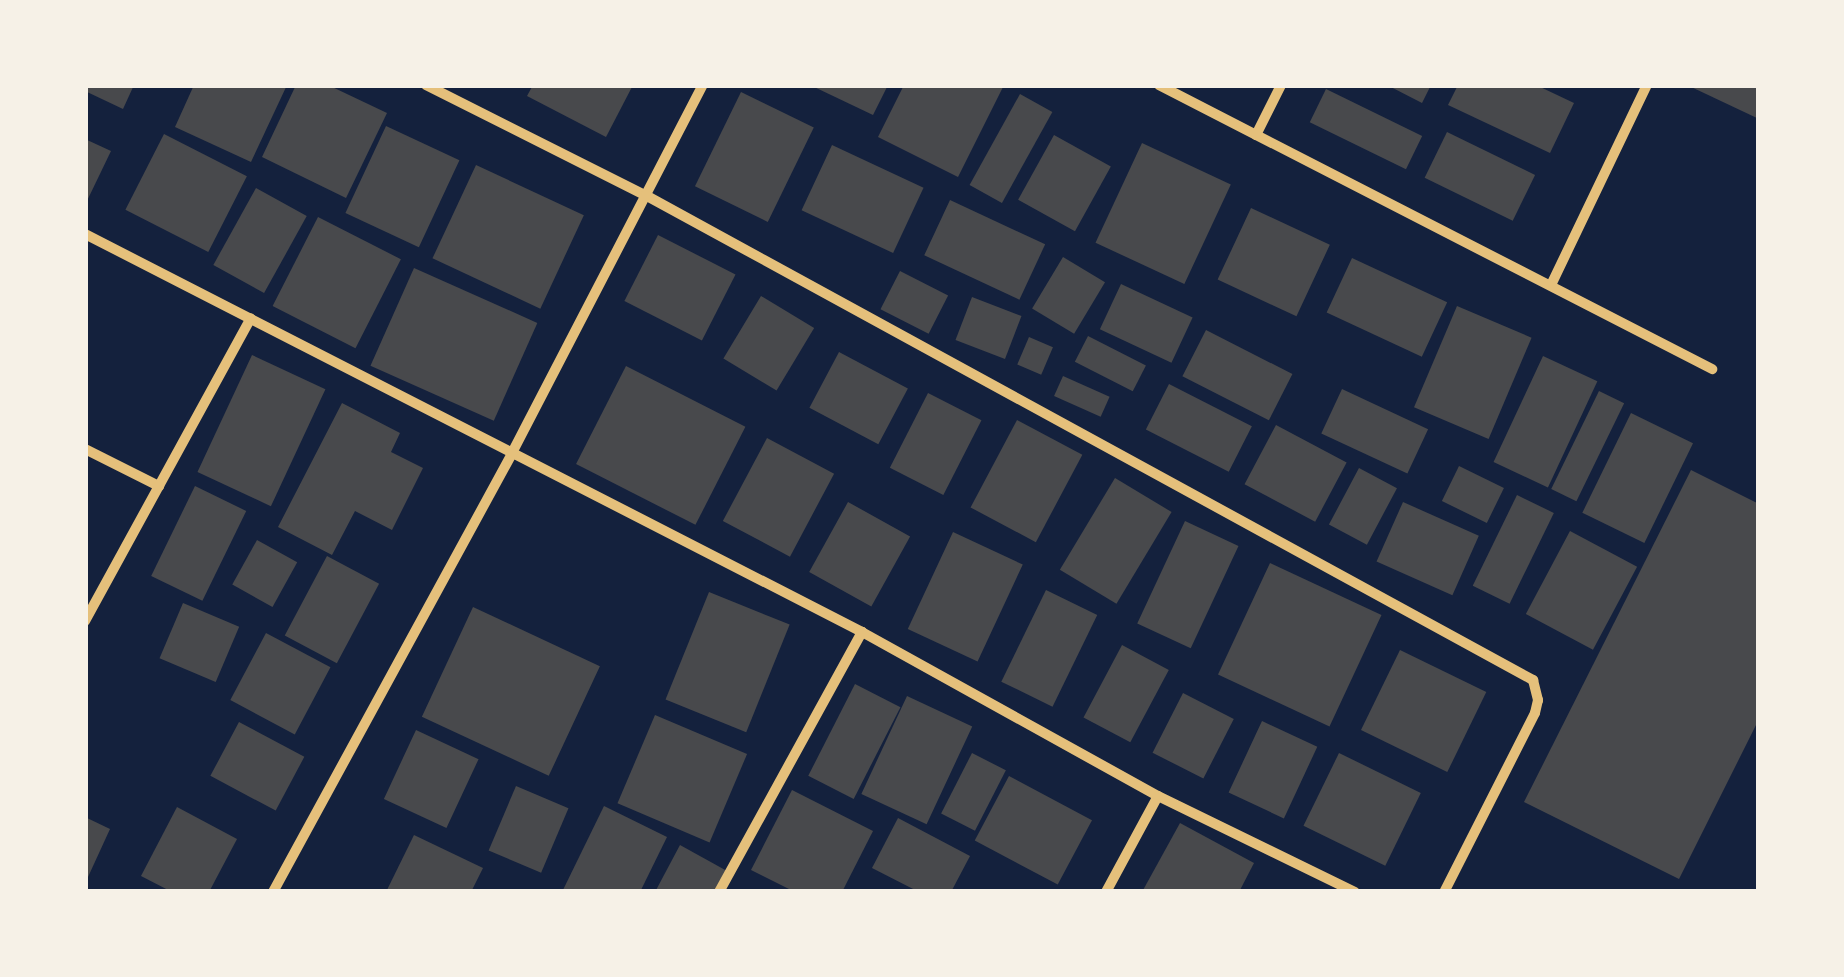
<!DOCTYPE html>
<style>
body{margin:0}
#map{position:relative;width:1844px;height:977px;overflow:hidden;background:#14213d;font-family:"Exo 2",sans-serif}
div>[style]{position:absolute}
.building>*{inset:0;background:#48494c;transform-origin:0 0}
.minor>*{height:10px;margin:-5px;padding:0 5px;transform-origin:5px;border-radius:5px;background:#e5c07b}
span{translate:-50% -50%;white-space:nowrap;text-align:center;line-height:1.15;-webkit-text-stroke:10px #f6f1e7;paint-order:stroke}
.frame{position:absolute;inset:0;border:88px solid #f6f1e7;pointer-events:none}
</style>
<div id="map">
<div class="building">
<i style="clip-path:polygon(85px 85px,134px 85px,123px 109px,85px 91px)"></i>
<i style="clip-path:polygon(194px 85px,287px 85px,251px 162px,175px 127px)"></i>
<i style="clip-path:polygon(296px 85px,328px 85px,387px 113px,346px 198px,262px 157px)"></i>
<i style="clip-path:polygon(533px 85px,633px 85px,606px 137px,527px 96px)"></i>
<i style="clip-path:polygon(810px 85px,888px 85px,873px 115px)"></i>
<i style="clip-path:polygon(904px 85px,1004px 85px,958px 177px,878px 137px)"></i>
<i style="clip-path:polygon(1387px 85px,1431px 85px,1422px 103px)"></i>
<i style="clip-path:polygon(1458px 85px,1536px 85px,1574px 103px,1550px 153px,1448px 105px)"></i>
<i style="clip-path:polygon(1687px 85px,1759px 85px,1759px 119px)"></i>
<i style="left:1326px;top:89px;width:107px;height:37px;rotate:26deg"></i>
<i style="left:741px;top:92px;width:81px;height:105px;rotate:26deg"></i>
<i style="left:1020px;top:94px;width:37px;height:104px;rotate:29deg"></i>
<i style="left:386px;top:126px;width:81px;height:96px;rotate:25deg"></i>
<i style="left:1447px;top:132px;width:98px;height:51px;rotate:26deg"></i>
<i style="left:164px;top:134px;width:93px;height:85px;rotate:27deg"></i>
<i style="left:1054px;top:135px;width:65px;height:74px;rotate:29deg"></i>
<i style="clip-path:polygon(85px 139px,111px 151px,85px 205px)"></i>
<i style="left:1142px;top:143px;width:98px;height:110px;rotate:25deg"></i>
<i style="left:832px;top:145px;width:101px;height:72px;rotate:25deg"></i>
<i style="left:476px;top:165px;width:119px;height:103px;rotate:25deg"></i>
<i style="left:256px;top:188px;width:58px;height:88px;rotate:29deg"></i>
<i style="left:950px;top:200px;width:105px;height:61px;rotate:25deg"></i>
<i style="left:1251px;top:208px;width:87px;height:79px;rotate:25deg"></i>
<i style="left:318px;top:217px;width:93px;height:100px;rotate:27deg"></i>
<i style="left:658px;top:235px;width:87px;height:74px;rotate:27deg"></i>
<i style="left:1063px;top:257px;width:49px;height:60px;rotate:31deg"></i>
<i style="left:1352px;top:258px;width:105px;height:60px;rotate:25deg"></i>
<i style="left:414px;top:268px;width:135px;height:107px;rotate:24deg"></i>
<i style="left:900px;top:271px;width:54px;height:43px;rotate:27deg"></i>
<i style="left:1121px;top:284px;width:79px;height:50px;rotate:25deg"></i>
<i style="left:761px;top:296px;width:62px;height:73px;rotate:31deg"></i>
<i style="left:972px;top:297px;width:53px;height:46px;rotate:21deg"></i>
<i style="left:1457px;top:306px;width:81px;height:110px;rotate:23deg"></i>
<i style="left:1206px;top:330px;width:97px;height:52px;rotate:27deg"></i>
<i style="left:1088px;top:336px;width:65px;height:29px;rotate:27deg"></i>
<i style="left:1029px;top:337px;width:26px;height:30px;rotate:23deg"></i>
<i style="left:839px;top:352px;width:78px;height:63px;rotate:28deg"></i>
<i style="left:252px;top:355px;width:81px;height:129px;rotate:25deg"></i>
<i style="left:1543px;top:356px;width:60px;height:117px;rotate:25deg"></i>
<i style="left:626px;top:366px;width:134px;height:110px;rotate:27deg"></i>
<i style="left:1063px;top:376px;width:51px;height:22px;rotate:24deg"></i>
<i style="left:1169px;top:384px;width:93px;height:51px;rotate:27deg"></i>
<i style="left:1342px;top:389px;width:95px;height:49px;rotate:25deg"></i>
<i style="left:1599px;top:391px;width:28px;height:109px;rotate:26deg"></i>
<i style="left:928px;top:393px;width:60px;height:84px;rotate:27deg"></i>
<i style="clip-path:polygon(342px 403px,400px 433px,391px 452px,423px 468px,392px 530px,355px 511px,332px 555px,278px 527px)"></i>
<i style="left:1631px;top:413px;width:69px;height:111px;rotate:26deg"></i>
<i style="left:1017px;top:420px;width:74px;height:99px;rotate:28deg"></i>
<i style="left:1276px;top:425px;width:80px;height:67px;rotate:28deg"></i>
<i style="left:767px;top:438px;width:76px;height:94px;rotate:28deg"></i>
<i style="left:1459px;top:466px;width:50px;height:39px;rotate:26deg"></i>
<i style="left:1359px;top:468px;width:43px;height:64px;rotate:28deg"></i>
<i style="clip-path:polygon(1691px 470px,1759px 504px,1759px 719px,1679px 879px,1524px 802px)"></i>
<i style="left:1115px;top:478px;width:66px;height:107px;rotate:31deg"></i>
<i style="left:195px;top:486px;width:57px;height:100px;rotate:26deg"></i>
<i style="left:1517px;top:495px;width:41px;height:101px;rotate:26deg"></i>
<i style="left:848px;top:502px;width:71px;height:80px;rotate:29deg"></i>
<i style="left:1403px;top:502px;width:83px;height:65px;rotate:24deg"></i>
<i style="left:1185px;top:521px;width:59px;height:113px;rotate:25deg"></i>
<i style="left:1570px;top:531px;width:76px;height:94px;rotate:28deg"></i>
<i style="left:953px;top:532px;width:77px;height:107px;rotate:25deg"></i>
<i style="left:257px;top:540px;width:46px;height:51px;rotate:29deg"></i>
<i style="left:327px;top:556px;width:59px;height:90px;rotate:28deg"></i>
<i style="left:1270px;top:563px;width:123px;height:123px;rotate:25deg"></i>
<i style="left:1046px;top:590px;width:57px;height:102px;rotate:26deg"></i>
<i style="left:709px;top:592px;width:87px;height:116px;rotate:22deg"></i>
<i style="left:183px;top:603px;width:61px;height:60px;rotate:23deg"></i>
<i style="left:473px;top:607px;width:140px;height:121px;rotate:25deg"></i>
<i style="left:266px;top:633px;width:73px;height:76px;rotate:28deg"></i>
<i style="left:1122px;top:645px;width:53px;height:82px;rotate:28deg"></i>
<i style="left:1400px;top:650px;width:96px;height:89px;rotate:26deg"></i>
<i style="left:855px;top:684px;width:51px;height:103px;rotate:27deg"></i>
<i style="left:1183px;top:693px;width:57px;height:67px;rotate:27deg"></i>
<i style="left:907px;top:696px;width:72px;height:108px;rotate:25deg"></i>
<i style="left:655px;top:715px;width:100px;height:96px;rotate:23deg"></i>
<i style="left:1262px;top:721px;width:61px;height:79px;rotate:25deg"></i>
<i style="left:239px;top:722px;width:74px;height:61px;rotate:28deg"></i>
<i style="left:416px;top:730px;width:69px;height:76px;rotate:25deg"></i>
<i style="left:972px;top:753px;width:38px;height:68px;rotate:27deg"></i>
<i style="left:1339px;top:753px;width:91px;height:81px;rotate:26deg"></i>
<i style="left:1009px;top:776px;width:94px;height:73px;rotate:28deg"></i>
<i style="left:516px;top:786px;width:57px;height:70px;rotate:23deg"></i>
<i style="clip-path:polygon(792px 790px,873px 831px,842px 892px,795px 892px,751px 870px)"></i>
<i style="clip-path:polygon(604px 806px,667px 837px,640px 892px,562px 892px)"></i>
<i style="clip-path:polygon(177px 807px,237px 839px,209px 892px,172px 892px,141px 876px)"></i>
<i style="clip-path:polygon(85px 817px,110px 829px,88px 877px,85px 876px)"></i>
<i style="clip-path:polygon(898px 818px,970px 856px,951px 892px,919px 892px,872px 868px)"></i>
<i style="clip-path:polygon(1180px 823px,1254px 863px,1239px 892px,1142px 892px)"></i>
<i style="clip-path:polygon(414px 835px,483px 868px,471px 892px,386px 892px)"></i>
<i style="clip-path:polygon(680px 845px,727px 871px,715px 892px,655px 892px)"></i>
</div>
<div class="minor">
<i style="left:426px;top:85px;width:247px;rotate:26.7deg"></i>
<i style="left:647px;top:196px;width:1010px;rotate:28.65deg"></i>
<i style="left:1533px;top:680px;width:21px;rotate:76deg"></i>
<i style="left:1538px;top:700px;width:13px;rotate:103deg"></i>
<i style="left:1535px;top:713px;width:201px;rotate:116.9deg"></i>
<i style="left:1159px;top:85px;width:622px;rotate:27.18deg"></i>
<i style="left:1256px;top:135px;width:56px;rotate:-63.4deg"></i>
<i style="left:85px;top:234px;width:873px;rotate:27.12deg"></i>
<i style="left:862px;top:632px;width:338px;rotate:29deg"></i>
<i style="left:1158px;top:796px;width:219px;rotate:26deg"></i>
<i style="left:1552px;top:283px;width:220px;rotate:-64.4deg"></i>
<i style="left:85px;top:449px;width:83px;rotate:26.6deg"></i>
<i style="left:85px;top:621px;width:345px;rotate:-61.3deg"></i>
<i style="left:273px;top:892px;width:500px;rotate:-61.4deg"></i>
<i style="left:512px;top:453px;width:415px;rotate:-62.6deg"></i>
<i style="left:719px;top:892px;width:297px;rotate:-61.2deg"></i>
<i style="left:1106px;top:892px;width:109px;rotate:-61.6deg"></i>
</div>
<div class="frame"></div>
</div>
